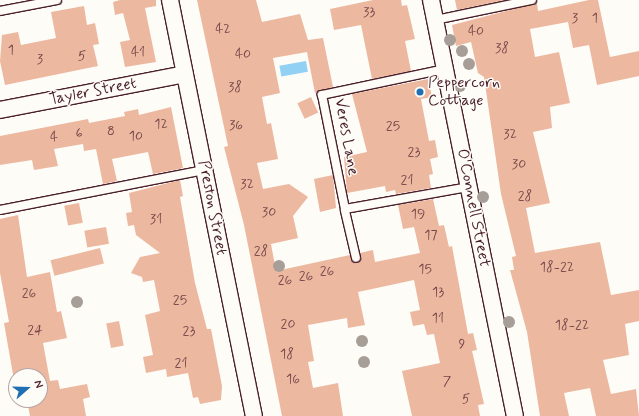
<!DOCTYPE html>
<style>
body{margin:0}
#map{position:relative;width:639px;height:416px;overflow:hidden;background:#fdfcf7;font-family:Mynerve,sans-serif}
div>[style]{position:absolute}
.water>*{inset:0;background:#93d1f4;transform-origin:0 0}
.building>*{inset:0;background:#edb8a0;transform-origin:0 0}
.roads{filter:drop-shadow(1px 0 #4a1f2b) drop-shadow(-1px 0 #4a1f2b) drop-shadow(0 1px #4a1f2b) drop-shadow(0 -1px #4a1f2b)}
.service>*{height:8px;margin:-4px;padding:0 4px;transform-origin:4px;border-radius:4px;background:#fdfcf7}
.minor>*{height:16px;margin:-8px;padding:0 8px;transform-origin:8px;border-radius:8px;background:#fdfcf7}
.trees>*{width:12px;height:12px;margin:-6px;border-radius:50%;background:#a89e98}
.dots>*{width:11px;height:11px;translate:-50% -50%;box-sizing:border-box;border:2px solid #fdfcf7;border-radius:50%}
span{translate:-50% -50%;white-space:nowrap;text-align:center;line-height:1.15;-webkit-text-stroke:3px #fdfcf7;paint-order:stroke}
.number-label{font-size:14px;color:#734548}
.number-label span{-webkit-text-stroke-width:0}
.poi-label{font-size:16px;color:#4a1f2b}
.left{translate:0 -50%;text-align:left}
.street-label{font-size:16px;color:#4a1f2b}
.north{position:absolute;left:8px;top:368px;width:40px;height:40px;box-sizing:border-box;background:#fdfcf7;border:1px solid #b5a4a5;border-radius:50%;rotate:70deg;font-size:11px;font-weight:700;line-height:16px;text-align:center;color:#4a1f2b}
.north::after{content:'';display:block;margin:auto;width:14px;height:18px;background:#1f6fb2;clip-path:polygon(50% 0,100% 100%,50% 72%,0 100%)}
</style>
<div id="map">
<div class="water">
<i style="left:306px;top:61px;width:11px;height:27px;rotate:80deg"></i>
</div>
<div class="building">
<i style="clip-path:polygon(120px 0,156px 0,156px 6px,145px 8px,156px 62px,125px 67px,120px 42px,130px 40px,123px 13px,115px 15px,113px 2px)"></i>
<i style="clip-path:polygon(197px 0,256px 0,262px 22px,300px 14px,308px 40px,323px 38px,333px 87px,315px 93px,307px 52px,273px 58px,280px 93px,262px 97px,267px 124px,271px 123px,278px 159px,257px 163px,263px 189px,289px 184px,308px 197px,293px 216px,298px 238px,271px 244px,276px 271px,350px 255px,352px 261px,357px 263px,361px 260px,360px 253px,373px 250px,375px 262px,420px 253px,414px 227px,403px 229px,398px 205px,433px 199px,439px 226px,444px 225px,449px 247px,452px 246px,468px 334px,473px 333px,477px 350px,472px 351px,473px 355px,484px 404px,478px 405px,480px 416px,412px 416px,402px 371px,440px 363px,434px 334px,427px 335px,424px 324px,413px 326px,410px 312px,420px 310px,414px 280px,358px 292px,365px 325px,348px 328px,347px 318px,308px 325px,314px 361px,308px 362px,313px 388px,338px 383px,343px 416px,282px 416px,244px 225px,224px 147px,228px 146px)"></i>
<i style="clip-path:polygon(373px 0,401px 0,402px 6px,407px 5px,415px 39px,405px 41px,411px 71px,372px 79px,361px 25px,334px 30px,330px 9px)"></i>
<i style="clip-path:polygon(455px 0,505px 0,457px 10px)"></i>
<i style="clip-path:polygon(589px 0,598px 0,610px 57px,639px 51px,639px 76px,597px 85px,589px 45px,573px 48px,568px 22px,530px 29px,535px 57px,559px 52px,570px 103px,550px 107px,552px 128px,533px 132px,550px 203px,526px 208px,535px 253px,600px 242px,611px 295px,639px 290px,639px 321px,625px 324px,629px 355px,603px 360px,611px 394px,636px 389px,639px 416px,596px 416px,590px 388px,564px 393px,569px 416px,540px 416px,527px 332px,510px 270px,514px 270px,512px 257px,516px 256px,501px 194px,484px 77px,478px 73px,471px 42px,456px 46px,452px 25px,537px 3px,538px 11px)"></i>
<i style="clip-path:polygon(84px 6px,87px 25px,95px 23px,99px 44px,93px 45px,98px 66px,5px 85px,0 61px,2px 35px,18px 32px,21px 45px,56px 38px,51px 12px)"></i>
<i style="clip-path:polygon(428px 79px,432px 97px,421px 99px,429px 141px,435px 140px,438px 157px,430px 159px,433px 174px,429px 175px,431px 188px,396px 194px,395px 190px,386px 192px,385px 186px,347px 193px,344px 157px,367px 152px,352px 94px)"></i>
<i style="left:311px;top:97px;width:17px;height:15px;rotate:65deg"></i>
<i style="clip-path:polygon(171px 107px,183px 168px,179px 169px,153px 174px,148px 152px,112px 159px,117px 181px,103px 184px,96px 149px,84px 151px,83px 144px,54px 149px,58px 166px,34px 170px,32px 160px,0 165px,0 136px,88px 119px,89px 123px,125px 116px,124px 112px,138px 109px,139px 115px)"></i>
<i style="clip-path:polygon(333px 175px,336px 208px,320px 212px,314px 179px)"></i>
<i style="clip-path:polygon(180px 180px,183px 196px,180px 197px,195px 283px,207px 329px,211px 329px,222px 386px,221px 400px,200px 404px,198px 397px,193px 398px,188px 373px,167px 377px,166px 369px,146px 373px,143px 357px,153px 355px,145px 315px,160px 311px,154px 280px,143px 282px,142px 277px,131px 273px,140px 257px,160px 253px,136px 235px,134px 225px,128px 226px,126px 213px,132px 212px,129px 193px)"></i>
<i style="left:79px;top:203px;width:20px;height:15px;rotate:79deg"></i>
<i style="clip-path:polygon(18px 215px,27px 277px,50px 272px,57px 312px,61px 311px,67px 338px,43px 343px,50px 381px,58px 380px,60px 389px,87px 384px,90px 397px,83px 399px,86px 416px,30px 416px,27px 400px,40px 400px,40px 376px,16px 376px,15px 386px,4px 323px,9px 322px,0 273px,0 219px)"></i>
<i style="left:106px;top:227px;width:17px;height:22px;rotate:80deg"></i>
<i style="left:100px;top:248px;width:16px;height:51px;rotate:76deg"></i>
<i style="left:119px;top:321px;width:25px;height:13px;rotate:79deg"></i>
</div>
<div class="roads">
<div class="service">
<i style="left:0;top:11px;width:58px;rotate:-10.9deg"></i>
<i style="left:435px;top:20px;width:99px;rotate:-11.7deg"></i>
<i style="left:445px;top:69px;width:126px;rotate:168.1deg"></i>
<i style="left:322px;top:95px;width:116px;rotate:78.6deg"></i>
<i style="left:345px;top:209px;width:126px;rotate:-10.1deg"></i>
<i style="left:0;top:210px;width:208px;rotate:-11.1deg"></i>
<i style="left:345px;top:211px;width:48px;rotate:76.8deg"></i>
</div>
<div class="minor">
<i style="left:170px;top:0;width:424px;rotate:78.6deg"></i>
<i style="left:431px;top:0;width:424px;rotate:78.6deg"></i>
<i style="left:0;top:110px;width:188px;rotate:-11deg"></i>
</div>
</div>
<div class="trees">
<i style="left:450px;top:40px"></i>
<i style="left:462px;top:51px"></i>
<i style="left:469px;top:64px"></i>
<i style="left:460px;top:86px"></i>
<i style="left:483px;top:197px"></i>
<i style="left:279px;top:266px"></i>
<i style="left:77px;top:302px"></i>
<i style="left:509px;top:322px"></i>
<i style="left:362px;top:341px"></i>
<i style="left:364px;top:362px"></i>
</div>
<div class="dots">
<i style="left:420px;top:92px;background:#1f6fb2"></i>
</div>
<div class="number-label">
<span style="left:369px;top:12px">33</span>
<span style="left:575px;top:18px">3</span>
<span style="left:595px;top:18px">1</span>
<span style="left:223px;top:29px">42</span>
<span style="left:476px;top:31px">40</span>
<span style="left:502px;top:48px">38</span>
<span style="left:11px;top:50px">1</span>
<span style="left:138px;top:52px">41</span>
<span style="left:243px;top:54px">40</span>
<span style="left:82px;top:56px">5</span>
<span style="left:40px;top:59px">3</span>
<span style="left:235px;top:87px">38</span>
<span style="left:161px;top:124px">12</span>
<span style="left:236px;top:125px">36</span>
<span style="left:393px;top:126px">25</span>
<span style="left:111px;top:131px">8</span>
<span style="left:79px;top:133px">6</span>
<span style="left:510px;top:134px">32</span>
<span style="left:136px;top:136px">10</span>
<span style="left:54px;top:137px">4</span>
<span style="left:414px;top:152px">23</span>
<span style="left:519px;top:164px">30</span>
<span style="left:407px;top:180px">21</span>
<span style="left:247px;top:184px">32</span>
<span style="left:525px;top:196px">28</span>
<span style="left:269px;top:212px">30</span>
<span style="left:418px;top:214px">19</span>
<span style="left:156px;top:219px">31</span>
<span style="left:431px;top:235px">17</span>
<span style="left:261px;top:251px">28</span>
<span style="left:557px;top:267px">18-22</span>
<span style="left:425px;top:269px">15</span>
<span style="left:327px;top:271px">26</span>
<span style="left:306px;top:276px">26</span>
<span style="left:285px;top:280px">26</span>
<span style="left:438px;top:292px">13</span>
<span style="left:29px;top:293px">26</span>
<span style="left:180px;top:300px">25</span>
<span style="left:438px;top:318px">11</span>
<span style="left:288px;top:324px">20</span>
<span style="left:572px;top:325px">18-22</span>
<span style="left:35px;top:330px">24</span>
<span style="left:189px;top:331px">23</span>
<span style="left:462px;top:344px">9</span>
<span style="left:287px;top:354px">18</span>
<span style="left:181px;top:363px">21</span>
<span style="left:293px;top:379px">16</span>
<span style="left:447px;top:381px">7</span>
<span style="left:466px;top:399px">5</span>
</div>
<div class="poi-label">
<span class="left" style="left:428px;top:92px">Peppercorn<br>Cottage</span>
</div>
<div class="street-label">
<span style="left:93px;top:92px;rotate:-11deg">Tayler Street</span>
<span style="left:346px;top:137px;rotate:80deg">Veres Lane</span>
<span style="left:212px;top:208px;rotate:79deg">Preston Street</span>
<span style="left:473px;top:208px;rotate:79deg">O'Connell Street</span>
</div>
<div class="north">N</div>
</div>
